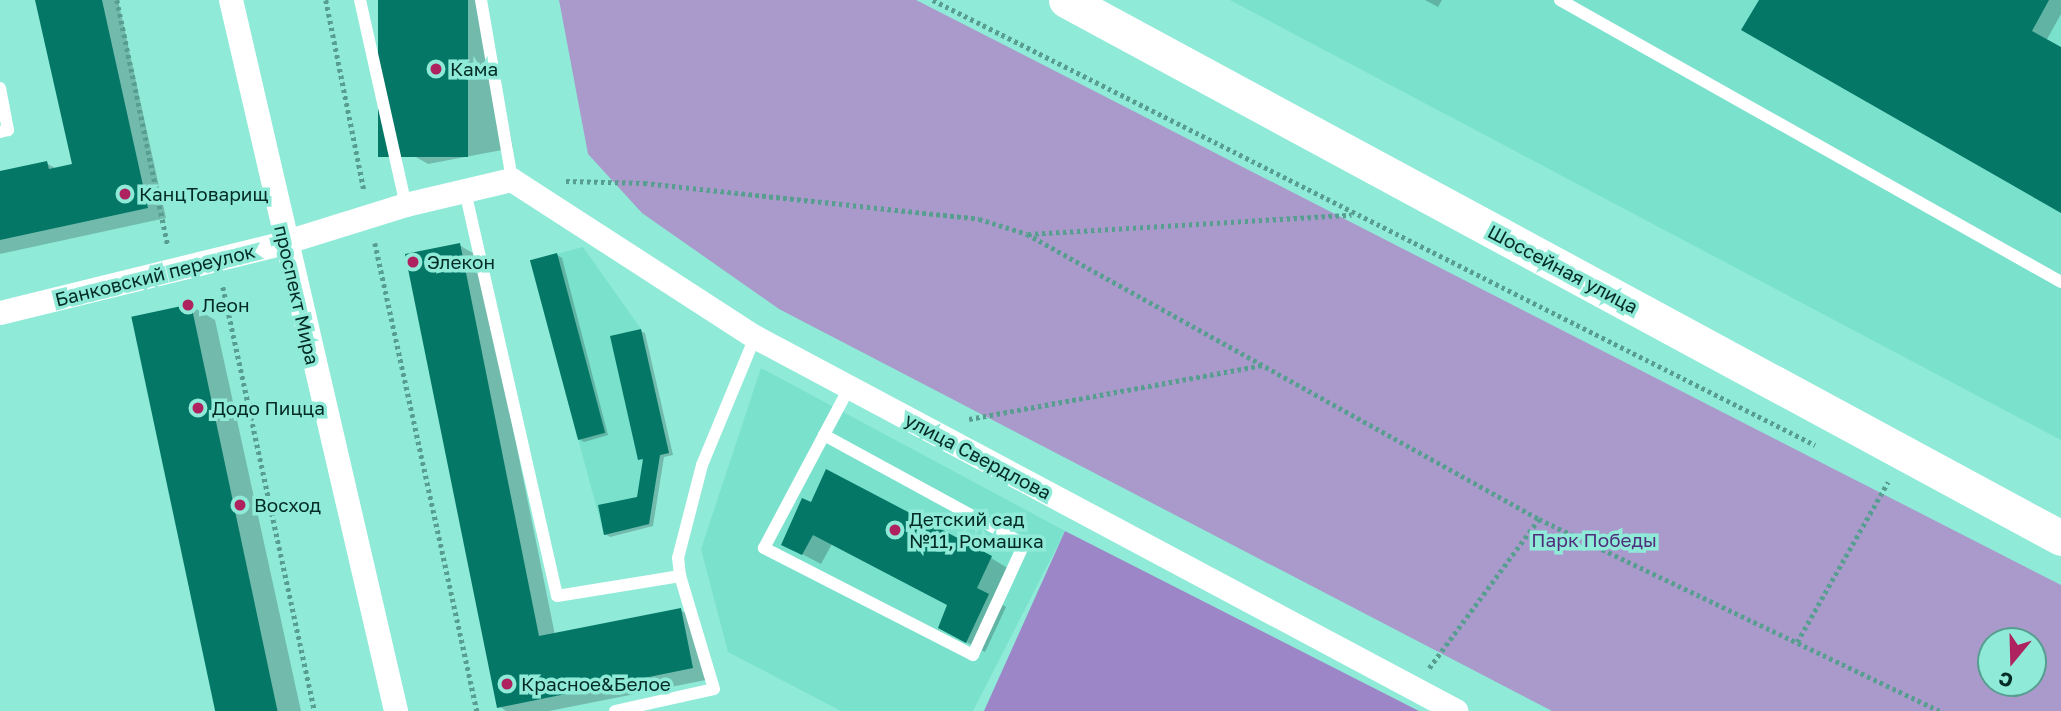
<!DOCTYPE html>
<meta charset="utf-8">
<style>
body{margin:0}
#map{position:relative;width:2061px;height:711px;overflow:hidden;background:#8fead8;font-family:"Golos Text",sans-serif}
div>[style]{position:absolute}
.built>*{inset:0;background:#7ae1cd}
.green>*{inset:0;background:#aa9acc}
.forest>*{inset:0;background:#9c86c7}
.shadow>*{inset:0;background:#0003}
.building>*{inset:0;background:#057767;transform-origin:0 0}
.path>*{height:4.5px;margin-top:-2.25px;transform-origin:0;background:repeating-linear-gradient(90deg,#579e91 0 3.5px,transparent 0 7px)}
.lane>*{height:12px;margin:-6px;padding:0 6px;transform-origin:6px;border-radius:6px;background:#fff}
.street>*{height:24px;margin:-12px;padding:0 12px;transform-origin:12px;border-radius:12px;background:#fff}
.secondary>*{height:35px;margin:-17.5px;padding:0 17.5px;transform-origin:17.5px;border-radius:17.5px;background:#fff}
.dots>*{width:19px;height:19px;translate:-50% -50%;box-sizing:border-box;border:4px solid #8fead8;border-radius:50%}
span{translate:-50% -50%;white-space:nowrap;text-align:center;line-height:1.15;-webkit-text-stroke:7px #8fead8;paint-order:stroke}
.poi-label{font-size:19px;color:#022b25}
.left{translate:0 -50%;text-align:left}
.street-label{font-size:19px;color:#022b25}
.park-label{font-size:19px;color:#4f2e7c}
.north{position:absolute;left:1977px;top:627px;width:70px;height:70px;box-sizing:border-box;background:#8fead8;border:2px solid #579e90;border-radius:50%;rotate:199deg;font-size:19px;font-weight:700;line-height:28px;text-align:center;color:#022b25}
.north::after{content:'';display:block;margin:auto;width:24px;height:32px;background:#ae2260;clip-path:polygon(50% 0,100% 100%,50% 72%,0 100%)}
</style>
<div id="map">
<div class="built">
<i style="clip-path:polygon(1230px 0,2061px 0,2061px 440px)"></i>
<i style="clip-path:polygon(583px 247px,641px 329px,669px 453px,660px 455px,649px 524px,604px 535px,530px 261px)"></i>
<i style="clip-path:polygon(761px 368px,1065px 531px,973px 711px,841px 711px,728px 652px,701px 549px)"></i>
</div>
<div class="green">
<i style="clip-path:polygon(evenodd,559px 0,916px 0,2061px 585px,2061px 711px,1552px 711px,779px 309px,642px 213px,588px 154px,559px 0,2033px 641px,2033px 683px,1991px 683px,1991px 641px,2033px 641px)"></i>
</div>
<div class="forest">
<i style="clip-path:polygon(1065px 531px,1419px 711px,984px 711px)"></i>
</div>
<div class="shadow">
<i style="clip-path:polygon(37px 0,118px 0,166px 218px,0 254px,0 173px,46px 163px,57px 169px,74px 166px)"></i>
<i style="clip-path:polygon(379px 0,484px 0,513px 148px,428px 164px,409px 153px)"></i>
<i style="clip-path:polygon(1425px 0,1442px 0,1438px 7px)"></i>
<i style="clip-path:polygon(1761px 0,2061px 0,2061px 14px,2046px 41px,2061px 49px,2061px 211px)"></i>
<i style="clip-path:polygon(459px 245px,478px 256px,555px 635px,680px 610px,699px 621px,711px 679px,549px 711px,506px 711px,499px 706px)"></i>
<i style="clip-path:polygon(557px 255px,562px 258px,608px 435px,584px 442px,579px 439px)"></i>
<i style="clip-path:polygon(191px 306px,215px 320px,301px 711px,219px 711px)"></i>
<i style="clip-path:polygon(640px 331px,645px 333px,673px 455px,664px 457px,653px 526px,610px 537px,605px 534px,639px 498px,645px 461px,640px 458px)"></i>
<i style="clip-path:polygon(803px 500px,991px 558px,1009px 569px,995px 600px,1006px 607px,985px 652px,959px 638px,949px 605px,832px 544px,821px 564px,783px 544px)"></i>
</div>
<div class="building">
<i style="clip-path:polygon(35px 0,102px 0,148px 208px,0 240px,0 171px,47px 161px,49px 169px,72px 164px)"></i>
<i style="left:378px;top:0;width:90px;height:157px"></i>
<i style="clip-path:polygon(1759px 0,2049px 0,2032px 31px,2061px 47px,2061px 213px,1741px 30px)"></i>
<i style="clip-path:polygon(460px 243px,539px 636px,681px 608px,693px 668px,497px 708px,405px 254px)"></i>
<i style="left:557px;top:253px;width:186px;height:28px;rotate:75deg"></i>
<i style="left:191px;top:304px;width:417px;height:61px;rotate:78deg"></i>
<i style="clip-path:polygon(641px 329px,669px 453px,660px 455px,649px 524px,604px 535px,598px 505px,637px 497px,643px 459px,638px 460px,610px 336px)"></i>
<i style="clip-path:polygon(826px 469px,992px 556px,977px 588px,989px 594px,966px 643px,938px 628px,947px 605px,813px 535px,802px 555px,781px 545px,802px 498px,811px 502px)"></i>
</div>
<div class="path">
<i style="left:117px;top:0;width:251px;rotate:78.3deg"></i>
<i style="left:326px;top:0;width:194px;rotate:78.7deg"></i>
<i style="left:933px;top:0;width:988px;rotate:26.77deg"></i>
<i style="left:566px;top:181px;width:78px;rotate:1.5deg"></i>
<i style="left:644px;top:183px;width:337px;rotate:6.1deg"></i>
<i style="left:979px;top:219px;width:50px;rotate:17.4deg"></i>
<i style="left:1027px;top:234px;width:586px;rotate:29.1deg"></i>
<i style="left:1539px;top:519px;width:444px;rotate:25.6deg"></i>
<i style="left:1028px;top:234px;width:324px;rotate:-3.4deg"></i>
<i style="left:375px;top:243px;width:479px;rotate:77.7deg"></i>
<i style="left:223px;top:287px;width:434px;rotate:77.8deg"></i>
<i style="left:969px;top:419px;width:298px;rotate:-10.4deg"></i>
<i style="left:1797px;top:642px;width:184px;rotate:-60.4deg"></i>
<i style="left:1429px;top:668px;width:185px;rotate:-53.6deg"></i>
</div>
<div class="lane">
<i style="left:360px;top:0;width:210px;rotate:77.4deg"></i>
<i style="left:481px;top:0;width:183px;rotate:80.2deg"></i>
<i style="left:1560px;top:0;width:575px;rotate:29.37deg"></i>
<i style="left:0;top:88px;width:43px;rotate:79.2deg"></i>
<i style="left:8px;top:130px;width:8px;rotate:166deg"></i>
<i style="left:465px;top:191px;width:415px;rotate:77.2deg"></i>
<i style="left:557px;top:596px;width:125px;rotate:-9.2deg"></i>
<i style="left:824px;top:435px;width:228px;rotate:28.6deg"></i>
<i style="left:1024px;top:544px;width:122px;rotate:114.7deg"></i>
<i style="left:973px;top:655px;width:235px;rotate:-152.9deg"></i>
<i style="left:764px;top:548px;width:128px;rotate:-62deg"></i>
<i style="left:824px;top:435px;width:53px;rotate:-62deg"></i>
<i style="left:615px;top:711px;width:101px;rotate:-12.5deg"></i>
<i style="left:714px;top:689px;width:118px;rotate:-106.7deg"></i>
<i style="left:680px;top:576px;width:18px;rotate:-96deg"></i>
<i style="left:678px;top:558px;width:96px;rotate:-75.5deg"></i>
<i style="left:702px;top:465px;width:139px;rotate:-67.5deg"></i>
</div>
<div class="street">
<i style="left:231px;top:0;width:730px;rotate:76.93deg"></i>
<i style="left:0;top:313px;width:292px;rotate:-13.8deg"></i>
<i style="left:284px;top:243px;width:128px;rotate:-17.3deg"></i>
<i style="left:406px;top:205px;width:109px;rotate:-13.3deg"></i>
<i style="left:512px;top:180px;width:289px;rotate:32.9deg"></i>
<i style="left:755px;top:337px;width:795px;rotate:28.08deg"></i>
</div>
<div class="secondary">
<i style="left:1066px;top:0;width:1131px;rotate:28.4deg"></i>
</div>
<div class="dots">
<i style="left:436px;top:69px;background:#ae2260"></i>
<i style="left:125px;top:194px;background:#ae2260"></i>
<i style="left:413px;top:262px;background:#ae2260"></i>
<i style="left:188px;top:305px;background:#ae2260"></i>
<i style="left:198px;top:408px;background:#ae2260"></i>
<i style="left:240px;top:505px;background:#ae2260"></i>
<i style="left:895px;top:530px;background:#ae2260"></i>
<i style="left:507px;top:684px;background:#ae2260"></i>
</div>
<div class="poi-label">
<span class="left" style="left:450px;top:69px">Кама</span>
<span class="left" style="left:139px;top:194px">КанцТоварищ</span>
<span class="left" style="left:427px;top:262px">Элекон</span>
<span class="left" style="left:202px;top:305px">Леон</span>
<span class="left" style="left:212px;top:408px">Додо Пицца</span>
<span class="left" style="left:254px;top:505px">Восход</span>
<span class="left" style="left:909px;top:530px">Детский сад<br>№11, Ромашка</span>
<span class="left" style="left:521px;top:684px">Красное&amp;Белое</span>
</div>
<div class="street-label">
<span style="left:1563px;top:269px;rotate:28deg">Шоссейная улица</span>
<span style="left:155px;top:275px;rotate:-14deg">Банковский переулок</span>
<span style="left:297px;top:295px;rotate:77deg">проспект Мира</span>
<span style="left:978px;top:456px;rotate:28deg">улица Свердлова</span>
</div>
<div class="park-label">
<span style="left:1594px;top:540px">Парк Победы</span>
</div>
<div class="north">С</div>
</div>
